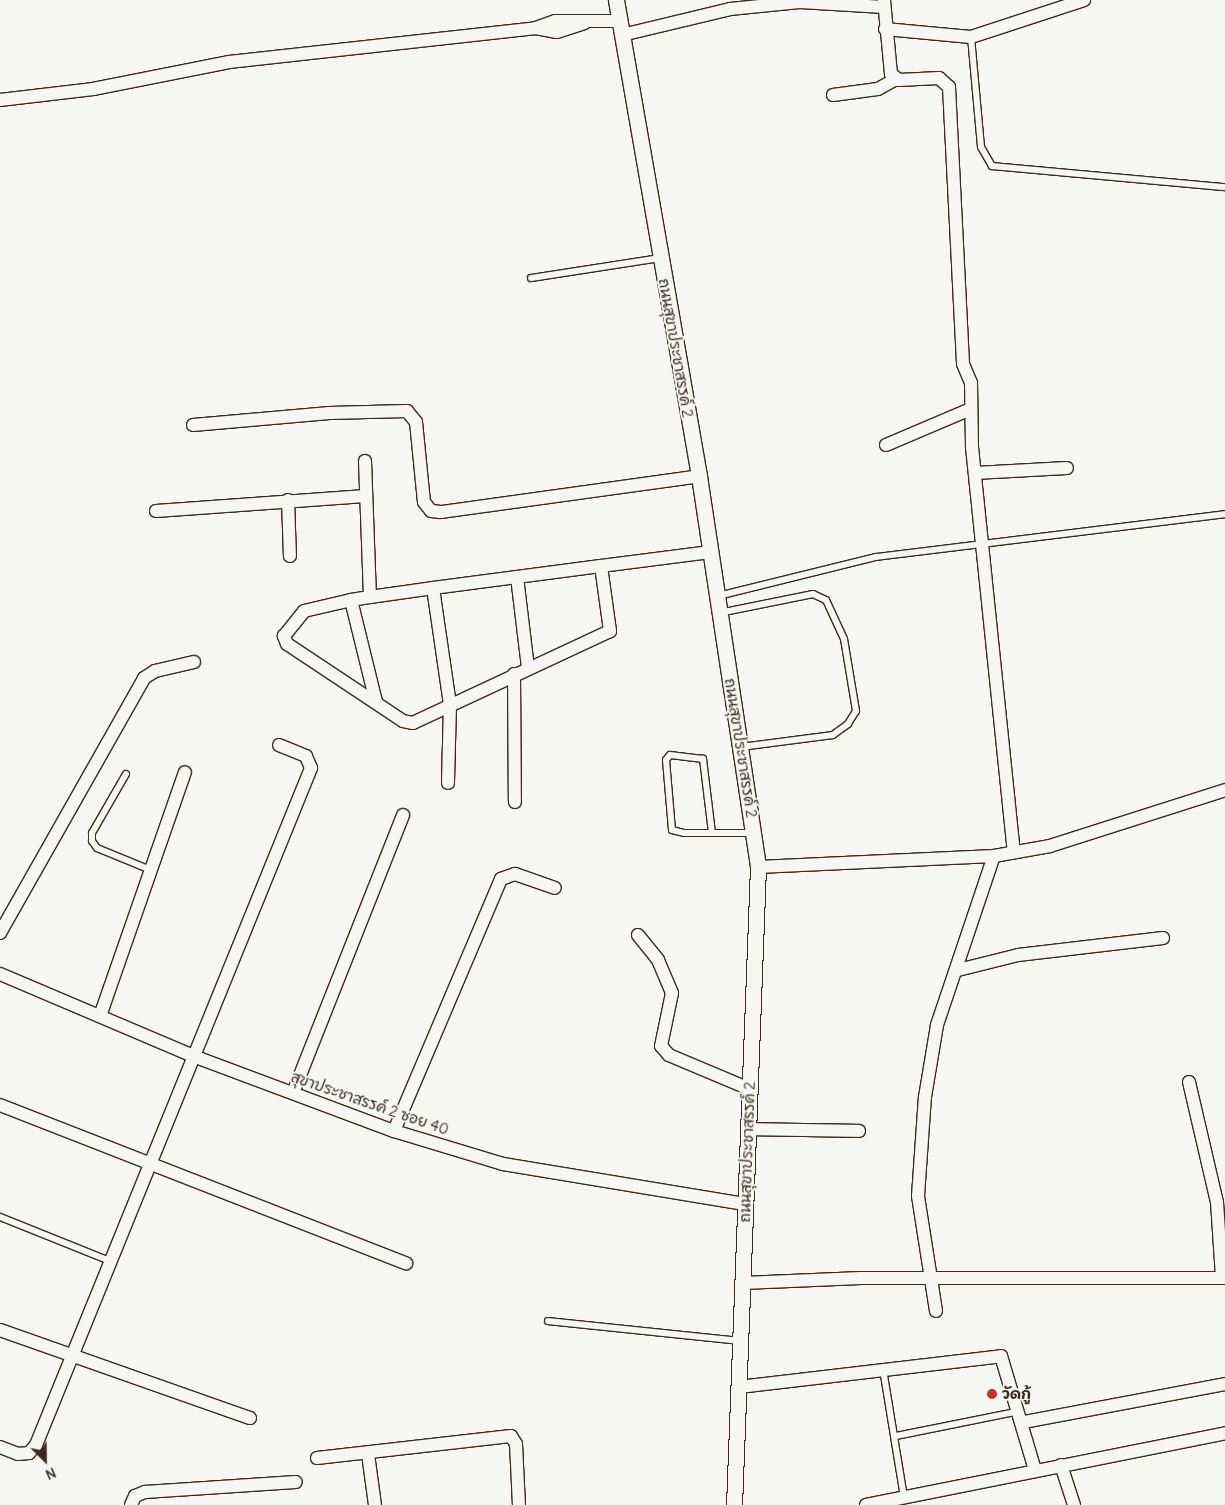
<!DOCTYPE html>
<meta charset="utf-8">
<style>
body{margin:0}
#map{position:relative;width:1225px;height:1505px;overflow:hidden;background:#f6f6f2;font-family:Delius,"Playpen Sans Thai",sans-serif}
div>[style]{position:absolute}
.roads{filter:drop-shadow(1px 0 #3b2a1e) drop-shadow(-1px 0 #3b2a1e) drop-shadow(0 1px #3b2a1e) drop-shadow(0 -1px #3b2a1e)}
.service>*{height:6px;margin:-3px;padding:0 3px;transform-origin:3px;border-radius:3px;background:#f6f6f2}
.minor>*{height:12px;margin:-6px;padding:0 6px;transform-origin:6px;border-radius:6px;background:#f6f6f2}
.tertiary>*{height:15px;margin:-7.5px;padding:0 7.5px;transform-origin:7.5px;border-radius:7.5px;background:#f6f6f2}
.dots>*{width:14px;height:14px;translate:-50% -50%;box-sizing:border-box;border:2px solid #f6f6f2;border-radius:50%}
span{translate:-50% -50%;white-space:nowrap;text-align:center;line-height:1.15;-webkit-text-stroke:4px #f6f6f2;paint-order:stroke}
.street-label{font-size:15px;color:#3b2a1e}
.poi-label{font-size:15px;color:#3b2a1e;font-weight:700}
.left{translate:0 -50%;text-align:left}
.north{position:absolute;left:20px;top:1435px;width:50px;height:50px;-webkit-text-stroke:4px #f6f6f2;paint-order:stroke;rotate:157deg;font-size:14px;font-weight:700;line-height:20px;text-align:center;color:#3b2a1e}
.north::after{content:'';display:block;margin:auto;width:18px;height:22px;background:#3b2a1e;clip-path:polygon(50% 0,100% 100%,50% 72%,0 100%)}
</style>
<div id="map">
<div class="roads">
<div class="service">
<i style="left:971px;top:37px;width:110px;rotate:84.8deg"></i>
<i style="left:981px;top:147px;width:22px;rotate:60deg"></i>
<i style="left:992px;top:166px;width:234px;rotate:5.2deg"></i>
<i style="left:531px;top:278px;width:131px;rotate:-8.8deg"></i>
<i style="left:718px;top:596px;width:163px;rotate:-13.9deg"></i>
<i style="left:876px;top:557px;width:352px;rotate:-7deg"></i>
<i style="left:719px;top:613px;width:96px;rotate:-11.4deg"></i>
<i style="left:813px;top:594px;width:14px;rotate:25deg"></i>
<i style="left:826px;top:600px;width:43px;rotate:65.2deg"></i>
<i style="left:844px;top:639px;width:73px;rotate:80.5deg"></i>
<i style="left:856px;top:711px;width:15px;rotate:122deg"></i>
<i style="left:848px;top:724px;width:19px;rotate:144deg"></i>
<i style="left:833px;top:735px;width:93px;rotate:172.6deg"></i>
<i style="left:126px;top:774px;width:68px;rotate:120deg"></i>
<i style="left:92px;top:833px;width:8px;rotate:90deg"></i>
<i style="left:92px;top:841px;width:9px;rotate:54deg"></i>
<i style="left:97px;top:848px;width:58px;rotate:22.2deg"></i>
<i style="left:712px;top:833px;width:75px;rotate:-96.9deg"></i>
<i style="left:703px;top:759px;width:33px;rotate:-173deg"></i>
<i style="left:670px;top:755px;width:6px;rotate:129deg"></i>
<i style="left:666px;top:760px;width:70px;rotate:85.1deg"></i>
<i style="left:672px;top:830px;width:12px;rotate:14deg"></i>
<i style="left:684px;top:833px;width:69px"></i>
<i style="left:0;top:1217px;width:118px;rotate:21.8deg"></i>
<i style="left:548px;top:1321px;width:193px;rotate:5.9deg"></i>
<i style="left:883px;top:1369px;width:130px;rotate:80.7deg"></i>
<i style="left:896px;top:1436px;width:126px;rotate:-11.4deg"></i>
</div>
<div class="minor">
<i style="left:884px;top:0;width:74px;rotate:84.6deg"></i>
<i style="left:891px;top:74px;width:10px;rotate:37deg"></i>
<i style="left:899px;top:80px;width:40px;rotate:-2.9deg"></i>
<i style="left:939px;top:78px;width:13px;rotate:42deg"></i>
<i style="left:949px;top:87px;width:277px;rotate:87.1deg"></i>
<i style="left:963px;top:364px;width:21px;rotate:67deg"></i>
<i style="left:971px;top:383px;width:64px;rotate:89.1deg"></i>
<i style="left:972px;top:447px;width:407px;rotate:84.1deg"></i>
<i style="left:536px;top:28px;width:21px;rotate:11deg"></i>
<i style="left:557px;top:32px;width:29px;rotate:-18deg"></i>
<i style="left:885px;top:29px;width:86px;rotate:5.3deg"></i>
<i style="left:971px;top:37px;width:119px;rotate:-18.1deg"></i>
<i style="left:622px;top:35px;width:111px;rotate:-13.5deg"></i>
<i style="left:730px;top:9px;width:70px;rotate:-5.7deg"></i>
<i style="left:800px;top:2px;width:84px;rotate:3.4deg"></i>
<i style="left:833px;top:95px;width:45px;rotate:-7.6deg"></i>
<i style="left:878px;top:89px;width:21px;rotate:-29deg"></i>
<i style="left:0;top:100px;width:94px;rotate:-6.7deg"></i>
<i style="left:93px;top:89px;width:139px;rotate:-11.2deg"></i>
<i style="left:229px;top:62px;width:309px;rotate:-6.3deg"></i>
<i style="left:536px;top:28px;width:20px;rotate:-20deg"></i>
<i style="left:555px;top:21px;width:65px"></i>
<i style="left:193px;top:425px;width:137px;rotate:-5deg"></i>
<i style="left:329px;top:413px;width:78px;rotate:-1.5deg"></i>
<i style="left:407px;top:411px;width:14px;rotate:51deg"></i>
<i style="left:416px;top:422px;width:80px;rotate:84.3deg"></i>
<i style="left:424px;top:502px;width:11px;rotate:52deg"></i>
<i style="left:431px;top:511px;width:10px;rotate:6deg"></i>
<i style="left:441px;top:512px;width:260px;rotate:-7.9deg"></i>
<i style="left:886px;top:445px;width:92px;rotate:-23deg"></i>
<i style="left:365px;top:461px;width:136px;rotate:87.9deg"></i>
<i style="left:975px;top:473px;width:92px;rotate:-3.1deg"></i>
<i style="left:288px;top:500px;width:56px;rotate:88deg"></i>
<i style="left:156px;top:511px;width:210px;rotate:-4.1deg"></i>
<i style="left:601px;top:566px;width:66px;rotate:82.1deg"></i>
<i style="left:610px;top:631px;width:217px;rotate:155deg"></i>
<i style="left:413px;top:723px;width:10px;rotate:-169deg"></i>
<i style="left:403px;top:721px;width:139px;rotate:-146.4deg"></i>
<i style="left:287px;top:644px;width:9px;rotate:-111deg"></i>
<i style="left:284px;top:636px;width:32px;rotate:-51deg"></i>
<i style="left:304px;top:611px;width:48px;rotate:-13.2deg"></i>
<i style="left:351px;top:600px;width:19px;rotate:-9deg"></i>
<i style="left:370px;top:597px;width:64px;rotate:-8.1deg"></i>
<i style="left:433px;top:588px;width:169px;rotate:-7.5deg"></i>
<i style="left:601px;top:566px;width:110px;rotate:-7.3deg"></i>
<i style="left:517px;top:577px;width:92px;rotate:83.1deg"></i>
<i style="left:433px;top:588px;width:118px;rotate:81.7deg"></i>
<i style="left:450px;top:705px;width:78px;rotate:91.5deg"></i>
<i style="left:351px;top:600px;width:105px;rotate:76.2deg"></i>
<i style="left:514px;top:674px;width:128px;rotate:89.6deg"></i>
<i style="left:758px;top:867px;width:236px;rotate:-2.7deg"></i>
<i style="left:994px;top:856px;width:57px;rotate:-10.1deg"></i>
<i style="left:1050px;top:846px;width:184px;rotate:-17.7deg"></i>
<i style="left:0;top:933px;width:293px;rotate:-60.5deg"></i>
<i style="left:144px;top:678px;width:13px;rotate:-32deg"></i>
<i style="left:155px;top:671px;width:40px;rotate:-13deg"></i>
<i style="left:638px;top:935px;width:32px;rotate:51deg"></i>
<i style="left:658px;top:960px;width:36px;rotate:67deg"></i>
<i style="left:672px;top:993px;width:54px;rotate:101.7deg"></i>
<i style="left:661px;top:1046px;width:12px;rotate:48deg"></i>
<i style="left:669px;top:1055px;width:88px;rotate:22.8deg"></i>
<i style="left:958px;top:970px;width:62px;rotate:-14deg"></i>
<i style="left:1018px;top:955px;width:146px;rotate:-6.7deg"></i>
<i style="left:0;top:974px;width:210px;rotate:23deg"></i>
<i style="left:193px;top:1056px;width:215px;rotate:20.5deg"></i>
<i style="left:394px;top:1131px;width:114px;rotate:16.8deg"></i>
<i style="left:503px;top:1164px;width:245px;rotate:9.4deg"></i>
<i style="left:100px;top:1016px;width:258px;rotate:-70.8deg"></i>
<i style="left:1189px;top:1082px;width:123px;rotate:76.9deg"></i>
<i style="left:1217px;top:1202px;width:76px;rotate:86.2deg"></i>
<i style="left:293px;top:1093px;width:299px;rotate:-68.4deg"></i>
<i style="left:0;top:1105px;width:436px;rotate:21.3deg"></i>
<i style="left:748px;top:1129px;width:111px;rotate:1deg"></i>
<i style="left:394px;top:1131px;width:274px;rotate:-67deg"></i>
<i style="left:501px;top:879px;width:15px;rotate:-20deg"></i>
<i style="left:515px;top:874px;width:42px;rotate:19.3deg"></i>
<i style="left:743px;top:1283px;width:118px;rotate:-2.4deg"></i>
<i style="left:861px;top:1278px;width:364px"></i>
<i style="left:936px;top:1311px;width:116px;rotate:-98.9deg"></i>
<i style="left:918px;top:1196px;width:99px;rotate:-86deg"></i>
<i style="left:925px;top:1097px;width:73px;rotate:-80.5deg"></i>
<i style="left:937px;top:1025px;width:178px;rotate:-71.4deg"></i>
<i style="left:0;top:1330px;width:265px;rotate:19.4deg"></i>
<i style="left:739px;top:1387px;width:264px;rotate:-6.7deg"></i>
<i style="left:1001px;top:1356px;width:119px;rotate:73.4deg"></i>
<i style="left:1024px;top:1422px;width:205px;rotate:-10.7deg"></i>
<i style="left:0;top:1447px;width:19px;rotate:21deg"></i>
<i style="left:18px;top:1454px;width:11px;rotate:-5deg"></i>
<i style="left:29px;top:1453px;width:11px;rotate:-49deg"></i>
<i style="left:36px;top:1445px;width:731px;rotate:-67.89deg"></i>
<i style="left:311px;top:768px;width:13px;rotate:-113deg"></i>
<i style="left:306px;top:756px;width:29px;rotate:-158deg"></i>
<i style="left:368px;top:1454px;width:51px;rotate:82.2deg"></i>
<i style="left:317px;top:1458px;width:195px;rotate:-6.5deg"></i>
<i style="left:511px;top:1436px;width:9px;rotate:58deg"></i>
<i style="left:516px;top:1444px;width:61px;rotate:87.2deg"></i>
<i style="left:1061px;top:1465px;width:42px;rotate:72deg"></i>
<i style="left:131px;top:1505px;width:10px;rotate:-66deg"></i>
<i style="left:135px;top:1496px;width:11px;rotate:-22deg"></i>
<i style="left:145px;top:1492px;width:151px;rotate:-3.8deg"></i>
<i style="left:866px;top:1505px;width:366px;rotate:-11.3deg"></i>
</div>
<div class="tertiary">
<i style="left:616px;top:0;width:483px;rotate:80.1deg"></i>
<i style="left:699px;top:476px;width:395px;rotate:81.4deg"></i>
<i style="left:758px;top:867px;width:638px;rotate:92.15deg"></i>
</div>
</div>
<div class="dots">
<i style="left:992px;top:1394px;background:#c8321e"></i>
</div>
<div class="street-label">
<span style="left:676px;top:348px;rotate:80deg">ถนนสุขาประชาสรรค์ 2</span>
<span style="left:741px;top:748px;rotate:81deg">ถนนสุขาประชาสรรค์ 2</span>
<span style="left:370px;top:1103px;rotate:19deg">สุขาประชาสรรค์ 2 ซอย 40</span>
<span style="left:747px;top:1152px;rotate:-88deg">ถนนสุขาประชาสรรค์ 2</span>
</div>
<div class="poi-label">
<span class="left" style="left:1002px;top:1394px">วัดกู้</span>
</div>
<div class="north">N</div>
</div>
